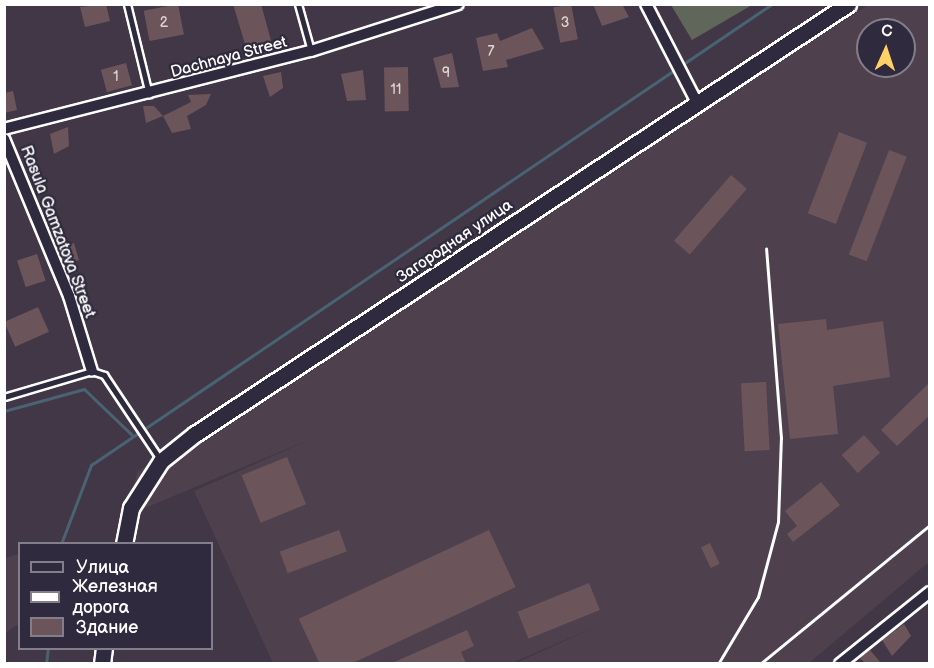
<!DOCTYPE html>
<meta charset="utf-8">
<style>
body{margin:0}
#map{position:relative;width:934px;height:668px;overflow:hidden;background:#413746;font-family:"Balsamiq Sans",sans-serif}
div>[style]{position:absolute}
.built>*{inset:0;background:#4e404c}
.green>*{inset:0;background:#60675a}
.stream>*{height:3px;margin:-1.5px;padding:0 1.5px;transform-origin:1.5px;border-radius:1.5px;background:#4a6372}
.building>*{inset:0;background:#6b555a;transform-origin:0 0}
.roads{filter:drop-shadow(2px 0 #fff) drop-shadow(-2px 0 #fff) drop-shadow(0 2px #fff) drop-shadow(0 -2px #fff)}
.lane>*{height:5px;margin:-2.5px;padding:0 2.5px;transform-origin:2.5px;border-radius:2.5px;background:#2f2a3d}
.street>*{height:10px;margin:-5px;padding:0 5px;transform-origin:5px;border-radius:5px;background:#2f2a3d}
.secondary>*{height:15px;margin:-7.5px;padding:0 7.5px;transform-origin:7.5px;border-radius:7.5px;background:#2f2a3d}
.rail>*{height:3px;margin:-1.5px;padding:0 1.5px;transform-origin:1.5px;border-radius:1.5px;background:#fff}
span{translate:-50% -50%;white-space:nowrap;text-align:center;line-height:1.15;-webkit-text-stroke:4.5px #2f2a3d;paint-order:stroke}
.number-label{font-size:14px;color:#dad4d6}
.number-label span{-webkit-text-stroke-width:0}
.street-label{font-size:16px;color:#fff}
.frame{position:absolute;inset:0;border:6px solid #fff;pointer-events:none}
.legend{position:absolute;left:18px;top:542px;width:195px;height:108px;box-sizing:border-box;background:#2f2a3d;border:2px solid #827f8b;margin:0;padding:8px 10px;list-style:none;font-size:18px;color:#fff}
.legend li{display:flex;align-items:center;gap:12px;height:30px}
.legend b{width:30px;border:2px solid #827f8b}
.north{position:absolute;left:856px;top:18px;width:60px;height:60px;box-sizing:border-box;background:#2f2a3d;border:2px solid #827f8b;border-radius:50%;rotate:3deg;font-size:16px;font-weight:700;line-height:24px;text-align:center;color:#fff}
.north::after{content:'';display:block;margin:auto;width:21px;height:27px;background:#ffd166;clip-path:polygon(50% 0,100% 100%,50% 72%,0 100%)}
</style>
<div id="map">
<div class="built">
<i style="clip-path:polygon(evenodd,868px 5px,929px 5px,929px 562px,809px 663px,516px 663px,593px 628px,512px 663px,273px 663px,194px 491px,311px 439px,128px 515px,137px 472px,868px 5px,868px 30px,904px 30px,904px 66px,868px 66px,868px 30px)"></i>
<i style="clip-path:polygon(19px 554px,19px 624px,5px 633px,5px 558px)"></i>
</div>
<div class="green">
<i style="clip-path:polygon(671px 5px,752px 5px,692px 40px)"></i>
</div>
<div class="stream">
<i style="left:4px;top:411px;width:83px;rotate:-15.4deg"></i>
<i style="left:84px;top:389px;width:66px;rotate:43.8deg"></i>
<i style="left:61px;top:544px;width:85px;rotate:-69.2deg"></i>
<i style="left:91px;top:465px;width:822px;rotate:-34.1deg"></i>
<i style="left:46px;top:664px;width:16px;rotate:-83deg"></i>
</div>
<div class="building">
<i style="clip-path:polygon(106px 4px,110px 21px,85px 27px,80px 7px)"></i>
<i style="left:178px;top:4px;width:31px;height:35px;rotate:79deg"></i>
<i style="clip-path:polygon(233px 4px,261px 4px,272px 44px,247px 51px)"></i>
<i style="left:571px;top:4px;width:36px;height:18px;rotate:79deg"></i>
<i style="clip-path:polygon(593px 4px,622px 4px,629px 17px,602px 26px)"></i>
<i style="clip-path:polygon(532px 28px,544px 49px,506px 60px,508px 67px,483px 71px,476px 38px,497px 33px,500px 41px)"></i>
<i style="clip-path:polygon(452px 53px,459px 87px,441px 88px,433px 58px)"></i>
<i style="left:126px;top:63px;width:23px;height:26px;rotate:75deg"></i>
<i style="left:408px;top:67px;width:44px;height:24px;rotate:89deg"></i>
<i style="clip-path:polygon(363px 70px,366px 100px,347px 101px,341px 74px)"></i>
<i style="clip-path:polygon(281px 72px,283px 88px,270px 97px,263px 76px)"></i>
<i style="clip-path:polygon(13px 91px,17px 110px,4px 113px,4px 93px)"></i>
<i style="clip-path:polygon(211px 94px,206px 105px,187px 116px,191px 129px,172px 133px,163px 116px,191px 102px,188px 95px)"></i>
<i style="clip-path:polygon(143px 106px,154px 106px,163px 116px,146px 123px)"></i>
<i style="clip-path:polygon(68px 127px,69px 146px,54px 154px,50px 134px)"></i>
<i style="left:839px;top:132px;width:30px;height:87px;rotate:21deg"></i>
<i style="left:889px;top:150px;width:19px;height:112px;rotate:21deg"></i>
<i style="left:731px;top:175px;width:21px;height:87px;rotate:41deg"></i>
<i style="clip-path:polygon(74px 243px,79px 260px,64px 264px,57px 248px)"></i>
<i style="left:37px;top:254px;width:28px;height:21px;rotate:72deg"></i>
<i style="left:38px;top:307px;width:27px;height:37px;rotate:66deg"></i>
<i style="clip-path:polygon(826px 319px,827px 330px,883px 321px,890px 377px,833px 386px,838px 434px,790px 439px,778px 324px)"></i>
<i style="left:766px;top:382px;width:68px;height:25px;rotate:87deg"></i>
<i style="clip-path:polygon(930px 382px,930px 415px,897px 446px,881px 430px)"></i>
<i style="left:864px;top:435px;width:24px;height:30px;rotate:48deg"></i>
<i style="left:287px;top:457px;width:51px;height:49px;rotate:68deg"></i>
<i style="clip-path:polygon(821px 482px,840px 505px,793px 542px,787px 534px,797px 526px,785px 511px)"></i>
<i style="left:339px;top:530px;width:23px;height:63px;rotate:70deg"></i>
<i style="left:489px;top:530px;width:63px;height:210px;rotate:65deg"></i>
<i style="left:710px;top:543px;width:23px;height:10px;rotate:65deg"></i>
<i style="left:589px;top:583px;width:29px;height:77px;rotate:68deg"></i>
<i style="clip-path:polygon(904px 624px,911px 636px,892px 656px,882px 640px)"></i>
<i style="clip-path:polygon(467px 630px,474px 646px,461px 652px,466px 663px,392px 663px)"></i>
<i style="clip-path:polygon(870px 650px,881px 663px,865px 663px,860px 658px)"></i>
</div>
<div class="roads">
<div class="lane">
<i style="left:127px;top:4px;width:93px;rotate:76.3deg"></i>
<i style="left:298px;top:4px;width:49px;rotate:74.5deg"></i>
<i style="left:4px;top:397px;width:92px;rotate:-16.5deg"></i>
<i style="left:92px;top:371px;width:13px;rotate:18deg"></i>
<i style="left:104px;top:375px;width:101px;rotate:56.3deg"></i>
</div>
<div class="street">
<i style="left:646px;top:4px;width:111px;rotate:62.7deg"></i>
<i style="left:4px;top:129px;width:317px;rotate:-14.3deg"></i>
<i style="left:311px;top:51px;width:154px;rotate:-17.7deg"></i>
<i style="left:4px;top:139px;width:170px;rotate:67.5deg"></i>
<i style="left:69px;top:296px;width:78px;rotate:73deg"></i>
<i style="left:840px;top:664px;width:115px;rotate:-38.7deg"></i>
</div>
<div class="secondary">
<i style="left:124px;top:544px;width:37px;rotate:-79deg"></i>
<i style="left:131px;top:508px;width:56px;rotate:-57.4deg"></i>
<i style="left:161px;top:461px;width:43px;rotate:-38.5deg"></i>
<i style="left:195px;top:434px;width:782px;rotate:-33.36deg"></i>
<i style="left:102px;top:664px;width:16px;rotate:-83deg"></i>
</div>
</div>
<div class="rail">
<i style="left:718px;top:664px;width:78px;rotate:-59.2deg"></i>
<i style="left:758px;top:597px;width:78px;rotate:-75.1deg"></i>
<i style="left:778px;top:522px;width:84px;rotate:-88deg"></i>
<i style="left:781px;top:438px;width:190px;rotate:-94.5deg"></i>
<i style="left:760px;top:664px;width:220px;rotate:-39.3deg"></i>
</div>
<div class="number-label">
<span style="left:164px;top:23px">2</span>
<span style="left:565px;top:23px">3</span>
<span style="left:491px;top:52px">7</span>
<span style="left:446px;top:73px">9</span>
<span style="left:116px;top:77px">1</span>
<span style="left:396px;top:90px">11</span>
</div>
<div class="street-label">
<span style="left:229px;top:58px;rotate:-15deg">Dachnaya Street</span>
<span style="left:57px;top:232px;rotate:69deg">Rasula Gamzatova Street</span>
<span style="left:455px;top:242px;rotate:-34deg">Загородная улица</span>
</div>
<div class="frame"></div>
<ul class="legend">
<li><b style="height:8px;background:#2f2a3d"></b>Улица</li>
<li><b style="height:8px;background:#fff"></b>Железная дорога</li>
<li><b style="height:16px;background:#6b555a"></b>Здание</li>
</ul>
<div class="north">С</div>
</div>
